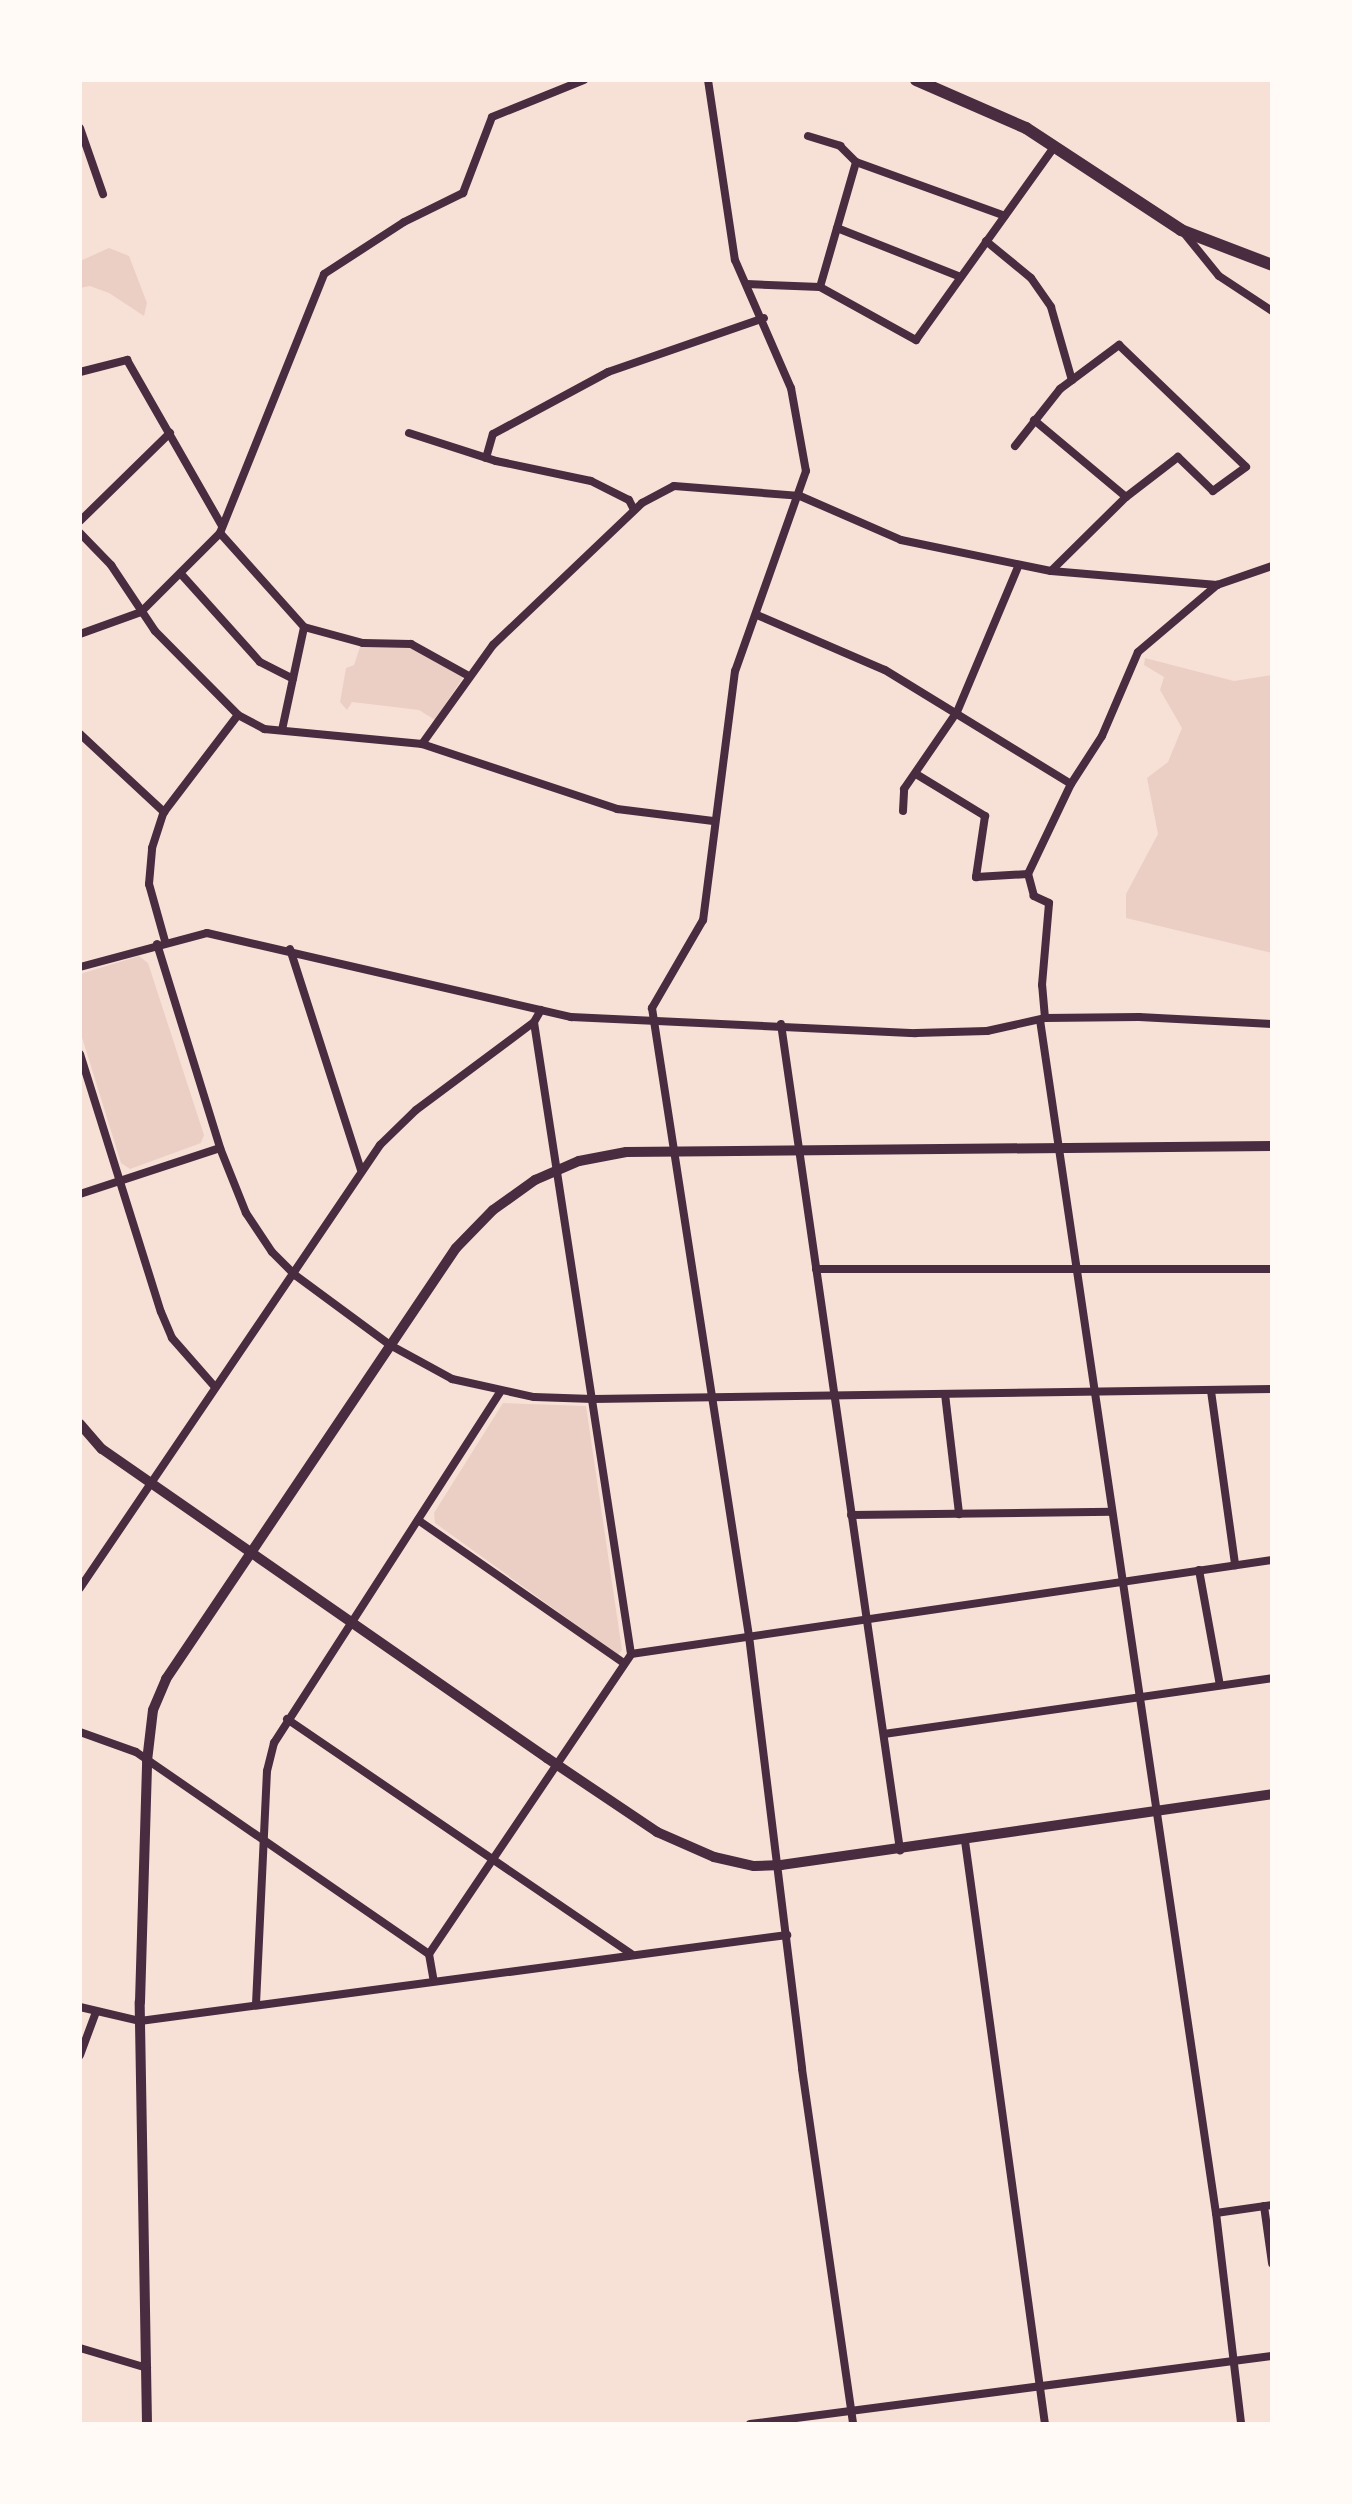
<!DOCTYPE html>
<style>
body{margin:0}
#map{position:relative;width:1352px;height:2504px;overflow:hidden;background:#f7e1d7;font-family:"Zilla Slab",serif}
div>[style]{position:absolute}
.green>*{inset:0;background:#ebcfc5}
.minor>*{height:8px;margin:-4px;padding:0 4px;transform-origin:4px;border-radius:4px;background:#4a2c40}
.tertiary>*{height:10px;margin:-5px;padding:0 5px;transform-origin:5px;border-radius:5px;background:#4a2c40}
.primary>*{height:12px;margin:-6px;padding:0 6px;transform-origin:6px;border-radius:6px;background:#4a2c40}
span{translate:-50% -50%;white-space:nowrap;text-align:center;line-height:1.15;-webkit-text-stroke:8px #fffaf5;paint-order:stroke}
.frame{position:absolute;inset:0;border:82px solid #fffaf5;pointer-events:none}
</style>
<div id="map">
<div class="green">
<i style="clip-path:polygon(109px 248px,129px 256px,147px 303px,144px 316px,109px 293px,90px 286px,80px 288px,80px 261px)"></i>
<i style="clip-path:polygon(360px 647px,410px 648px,464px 676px,435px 720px,419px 710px,352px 702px,347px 710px,340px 702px,346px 668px,354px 665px)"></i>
<i style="clip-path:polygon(1145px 658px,1234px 681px,1272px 675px,1272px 953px,1126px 918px,1126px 894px,1158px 834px,1147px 778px,1168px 762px,1182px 728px,1160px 690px,1164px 677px,1144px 665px)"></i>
<i style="clip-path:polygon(139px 956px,148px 963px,204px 1135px,201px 1143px,130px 1169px,121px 1163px,80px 1031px,80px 974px)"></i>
<i style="clip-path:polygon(503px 1403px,586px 1406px,622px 1650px,618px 1655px,435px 1523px,434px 1513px)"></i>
</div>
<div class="minor">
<i style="left:708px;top:80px;width:182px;rotate:81.5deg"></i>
<i style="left:735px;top:260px;width:140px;rotate:66.4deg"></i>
<i style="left:791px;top:388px;width:84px;rotate:79.8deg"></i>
<i style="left:806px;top:471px;width:212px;rotate:109.5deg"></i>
<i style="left:735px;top:671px;width:251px;rotate:97.3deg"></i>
<i style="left:703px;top:920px;width:102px;rotate:120.1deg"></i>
<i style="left:652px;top:1008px;width:635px;rotate:81.22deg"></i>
<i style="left:749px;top:1636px;width:436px;rotate:83deg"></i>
<i style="left:802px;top:2069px;width:359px;rotate:81.8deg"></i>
<i style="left:80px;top:128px;width:70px;rotate:70.8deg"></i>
<i style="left:808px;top:136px;width:34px;rotate:17deg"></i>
<i style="left:840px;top:146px;width:23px;rotate:45deg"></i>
<i style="left:856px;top:162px;width:158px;rotate:19.9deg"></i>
<i style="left:837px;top:228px;width:133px;rotate:21.6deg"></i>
<i style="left:1184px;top:233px;width:55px;rotate:50.9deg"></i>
<i style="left:1219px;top:276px;width:64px;rotate:33.4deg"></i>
<i style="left:986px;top:241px;width:58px;rotate:39.4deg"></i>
<i style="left:1031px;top:278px;width:35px;rotate:55deg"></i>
<i style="left:1051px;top:307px;width:76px;rotate:74deg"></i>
<i style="left:747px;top:284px;width:73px;rotate:2.4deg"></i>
<i style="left:820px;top:287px;width:110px;rotate:28.9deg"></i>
<i style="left:916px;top:340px;width:239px;rotate:-54.4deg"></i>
<i style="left:820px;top:287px;width:130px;rotate:-73.9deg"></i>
<i style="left:80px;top:372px;width:49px;rotate:-14.3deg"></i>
<i style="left:127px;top:360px;width:191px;rotate:60.2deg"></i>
<i style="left:1034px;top:420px;width:120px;rotate:39.9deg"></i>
<i style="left:409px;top:433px;width:91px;rotate:17.8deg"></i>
<i style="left:496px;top:461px;width:97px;rotate:11.9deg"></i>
<i style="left:591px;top:481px;width:42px;rotate:26.6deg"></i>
<i style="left:629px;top:500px;width:11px;rotate:63deg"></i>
<i style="left:1015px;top:446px;width:73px;rotate:-51.7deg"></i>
<i style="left:1060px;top:389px;width:74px;rotate:-36.7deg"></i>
<i style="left:1119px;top:345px;width:176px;rotate:43.8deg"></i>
<i style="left:1246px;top:467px;width:41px;rotate:144deg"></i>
<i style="left:1213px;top:491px;width:49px;rotate:-135.8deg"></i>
<i style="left:1178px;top:457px;width:66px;rotate:142.4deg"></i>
<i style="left:1126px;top:497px;width:105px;rotate:135.4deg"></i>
<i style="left:486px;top:458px;width:25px;rotate:-74deg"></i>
<i style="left:493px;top:434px;width:131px;rotate:-28.3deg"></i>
<i style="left:608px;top:372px;width:165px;rotate:-19.1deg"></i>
<i style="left:80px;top:521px;width:126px;rotate:-44.4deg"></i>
<i style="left:80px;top:533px;width:45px;rotate:45.9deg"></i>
<i style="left:111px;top:565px;width:79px;rotate:56.3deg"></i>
<i style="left:155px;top:631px;width:118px;rotate:45.3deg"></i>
<i style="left:238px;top:715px;width:30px;rotate:28deg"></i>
<i style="left:264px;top:729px;width:159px;rotate:5.4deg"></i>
<i style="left:422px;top:744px;width:206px;rotate:18.4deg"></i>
<i style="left:617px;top:809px;width:97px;rotate:7.1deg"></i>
<i style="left:220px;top:533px;width:126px;rotate:48.2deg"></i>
<i style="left:304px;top:627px;width:61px;rotate:15.2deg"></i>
<i style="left:363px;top:643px;width:48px;rotate:1.2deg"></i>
<i style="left:411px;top:644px;width:66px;rotate:28.9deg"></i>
<i style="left:181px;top:574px;width:118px;rotate:48.1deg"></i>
<i style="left:260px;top:662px;width:37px;rotate:27deg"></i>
<i style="left:757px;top:615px;width:139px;rotate:23.3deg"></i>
<i style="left:885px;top:670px;width:218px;rotate:31.5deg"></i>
<i style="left:80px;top:634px;width:65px;rotate:-19.8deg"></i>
<i style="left:141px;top:612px;width:112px;rotate:-45deg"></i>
<i style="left:220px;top:533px;width:279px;rotate:-68.1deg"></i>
<i style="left:324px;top:274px;width:95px;rotate:-33deg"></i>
<i style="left:404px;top:222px;width:66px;rotate:-26.2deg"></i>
<i style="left:463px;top:193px;width:81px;rotate:-69.1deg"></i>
<i style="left:492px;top:117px;width:99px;rotate:-21.9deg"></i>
<i style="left:282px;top:730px;width:105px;rotate:-77.9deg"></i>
<i style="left:80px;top:734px;width:115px;rotate:42.9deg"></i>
<i style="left:422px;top:744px;width:122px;rotate:-54.4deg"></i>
<i style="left:493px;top:645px;width:206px;rotate:-43.6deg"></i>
<i style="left:642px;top:503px;width:36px;rotate:-28deg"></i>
<i style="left:674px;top:486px;width:126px;rotate:4.5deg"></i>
<i style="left:800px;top:496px;width:110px;rotate:23.5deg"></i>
<i style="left:901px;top:540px;width:153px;rotate:11.7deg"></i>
<i style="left:1051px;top:571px;width:167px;rotate:4.8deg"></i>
<i style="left:1217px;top:585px;width:58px;rotate:-19.1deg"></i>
<i style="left:916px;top:774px;width:81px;rotate:31.3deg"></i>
<i style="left:985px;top:816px;width:62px;rotate:98.4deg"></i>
<i style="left:976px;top:877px;width:52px;rotate:-3.3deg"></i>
<i style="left:903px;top:811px;width:22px;rotate:-87deg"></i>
<i style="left:904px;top:789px;width:93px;rotate:-55.5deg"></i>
<i style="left:957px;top:712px;width:157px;rotate:-67.2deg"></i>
<i style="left:165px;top:941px;width:59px;rotate:-105.7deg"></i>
<i style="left:149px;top:884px;width:36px;rotate:-85deg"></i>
<i style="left:152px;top:848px;width:38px;rotate:-72deg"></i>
<i style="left:164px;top:812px;width:122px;rotate:-52.7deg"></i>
<i style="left:157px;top:944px;width:214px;rotate:72.8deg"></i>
<i style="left:220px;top:1148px;width:70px;rotate:68.2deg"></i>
<i style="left:246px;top:1213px;width:47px;rotate:56.3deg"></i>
<i style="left:272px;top:1252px;width:33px;rotate:45deg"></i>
<i style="left:295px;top:1275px;width:118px;rotate:36.4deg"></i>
<i style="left:390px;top:1345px;width:71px;rotate:28.7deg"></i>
<i style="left:452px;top:1379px;width:84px;rotate:12.4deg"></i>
<i style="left:534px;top:1397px;width:59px;rotate:1.9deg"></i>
<i style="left:593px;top:1399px;width:679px;rotate:-0.84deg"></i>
<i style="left:290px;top:949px;width:232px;rotate:72.2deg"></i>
<i style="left:80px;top:967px;width:131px;rotate:-15deg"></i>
<i style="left:207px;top:933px;width:374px;rotate:13deg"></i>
<i style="left:571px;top:1017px;width:345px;rotate:2.7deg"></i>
<i style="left:916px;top:1033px;width:71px;rotate:-1.6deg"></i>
<i style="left:987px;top:1031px;width:59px;rotate:-12.6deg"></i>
<i style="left:1045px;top:1018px;width:94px;rotate:-0.6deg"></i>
<i style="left:1139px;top:1017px;width:133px;rotate:3deg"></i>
<i style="left:1045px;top:1018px;width:33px;rotate:-95deg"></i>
<i style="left:1042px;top:985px;width:82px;rotate:-85.1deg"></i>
<i style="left:1049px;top:903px;width:17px;rotate:-155deg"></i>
<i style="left:1034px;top:896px;width:23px;rotate:-105deg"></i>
<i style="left:1028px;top:874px;width:100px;rotate:-64.5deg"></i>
<i style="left:1071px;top:784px;width:57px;rotate:-57.1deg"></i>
<i style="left:1102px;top:736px;width:91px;rotate:-66.8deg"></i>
<i style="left:1138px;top:652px;width:104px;rotate:-40.3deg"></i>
<i style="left:1040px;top:1020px;width:1206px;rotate:81.61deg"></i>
<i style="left:1216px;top:2213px;width:212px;rotate:83.2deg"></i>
<i style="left:781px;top:1024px;width:835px;rotate:81.8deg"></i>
<i style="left:80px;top:1054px;width:270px;rotate:72.6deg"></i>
<i style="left:161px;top:1312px;width:28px;rotate:67deg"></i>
<i style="left:172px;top:1338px;width:65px;rotate:48.7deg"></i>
<i style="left:80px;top:1194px;width:147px;rotate:-18.2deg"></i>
<i style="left:816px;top:1269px;width:456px"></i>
<i style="left:1211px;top:1391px;width:176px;rotate:82.1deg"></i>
<i style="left:945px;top:1394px;width:121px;rotate:83.3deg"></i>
<i style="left:851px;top:1515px;width:261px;rotate:-0.7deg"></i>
<i style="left:418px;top:1520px;width:251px;rotate:34.8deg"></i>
<i style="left:1199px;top:1570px;width:117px;rotate:79.7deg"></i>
<i style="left:80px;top:1588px;width:535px;rotate:-55.89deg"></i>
<i style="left:380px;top:1145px;width:50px;rotate:-44.2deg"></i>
<i style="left:416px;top:1110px;width:147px;rotate:-36.7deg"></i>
<i style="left:534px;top:1022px;width:14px;rotate:-60deg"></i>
<i style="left:631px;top:1654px;width:648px;rotate:-8.34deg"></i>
<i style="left:287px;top:1719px;width:417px;rotate:34.3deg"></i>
<i style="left:80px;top:1732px;width:59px;rotate:19.7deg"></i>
<i style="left:136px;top:1752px;width:356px;rotate:34.6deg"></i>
<i style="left:429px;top:1954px;width:27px;rotate:80deg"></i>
<i style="left:884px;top:1734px;width:392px;rotate:-8.2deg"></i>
<i style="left:965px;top:1841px;width:588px;rotate:82.19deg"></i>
<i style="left:429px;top:1954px;width:362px;rotate:-56deg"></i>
<i style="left:631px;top:1654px;width:639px;rotate:-98.73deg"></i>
<i style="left:256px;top:2004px;width:233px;rotate:-87.3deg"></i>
<i style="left:267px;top:1771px;width:29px;rotate:-76deg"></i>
<i style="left:274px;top:1743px;width:417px;rotate:-57.2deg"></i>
<i style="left:80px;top:2007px;width:62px;rotate:13.1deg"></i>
<i style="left:140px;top:2021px;width:653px;rotate:-7.57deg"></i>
<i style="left:80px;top:2055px;width:46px;rotate:-69.6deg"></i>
<i style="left:1264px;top:2206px;width:58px;rotate:82deg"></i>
<i style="left:1216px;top:2213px;width:57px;rotate:-8.1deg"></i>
<i style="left:80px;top:2348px;width:70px;rotate:16.6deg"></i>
<i style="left:750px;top:2424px;width:526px;rotate:-7.42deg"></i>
</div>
<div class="tertiary">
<i style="left:80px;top:1424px;width:33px;rotate:49deg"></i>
<i style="left:102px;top:1449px;width:542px;rotate:34.78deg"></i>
<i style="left:547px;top:1758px;width:133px;rotate:33.9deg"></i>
<i style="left:657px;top:1832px;width:62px;rotate:23.7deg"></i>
<i style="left:714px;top:1857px;width:41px;rotate:12.7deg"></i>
<i style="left:754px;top:1866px;width:27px;rotate:-2deg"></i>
<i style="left:781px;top:1865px;width:496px;rotate:-8.2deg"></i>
<i style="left:147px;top:2424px;width:422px;rotate:-91deg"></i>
<i style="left:140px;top:2002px;width:241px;rotate:-88.3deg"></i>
<i style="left:147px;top:1761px;width:51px;rotate:-83.3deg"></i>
<i style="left:153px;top:1710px;width:34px;rotate:-67deg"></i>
<i style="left:166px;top:1679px;width:519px;rotate:-56.07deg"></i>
<i style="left:456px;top:1248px;width:53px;rotate:-45.8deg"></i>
<i style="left:493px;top:1210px;width:52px;rotate:-35.5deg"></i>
<i style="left:535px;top:1180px;width:48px;rotate:-23.4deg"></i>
<i style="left:579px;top:1161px;width:48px;rotate:-10.8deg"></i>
<i style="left:626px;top:1152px;width:646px;rotate:-0.53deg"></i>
</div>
<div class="primary">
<i style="left:916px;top:80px;width:120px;rotate:23.6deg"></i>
<i style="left:1026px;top:128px;width:186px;rotate:33.3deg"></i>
<i style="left:1181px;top:230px;width:97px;rotate:21deg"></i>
</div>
<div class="frame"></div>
</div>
